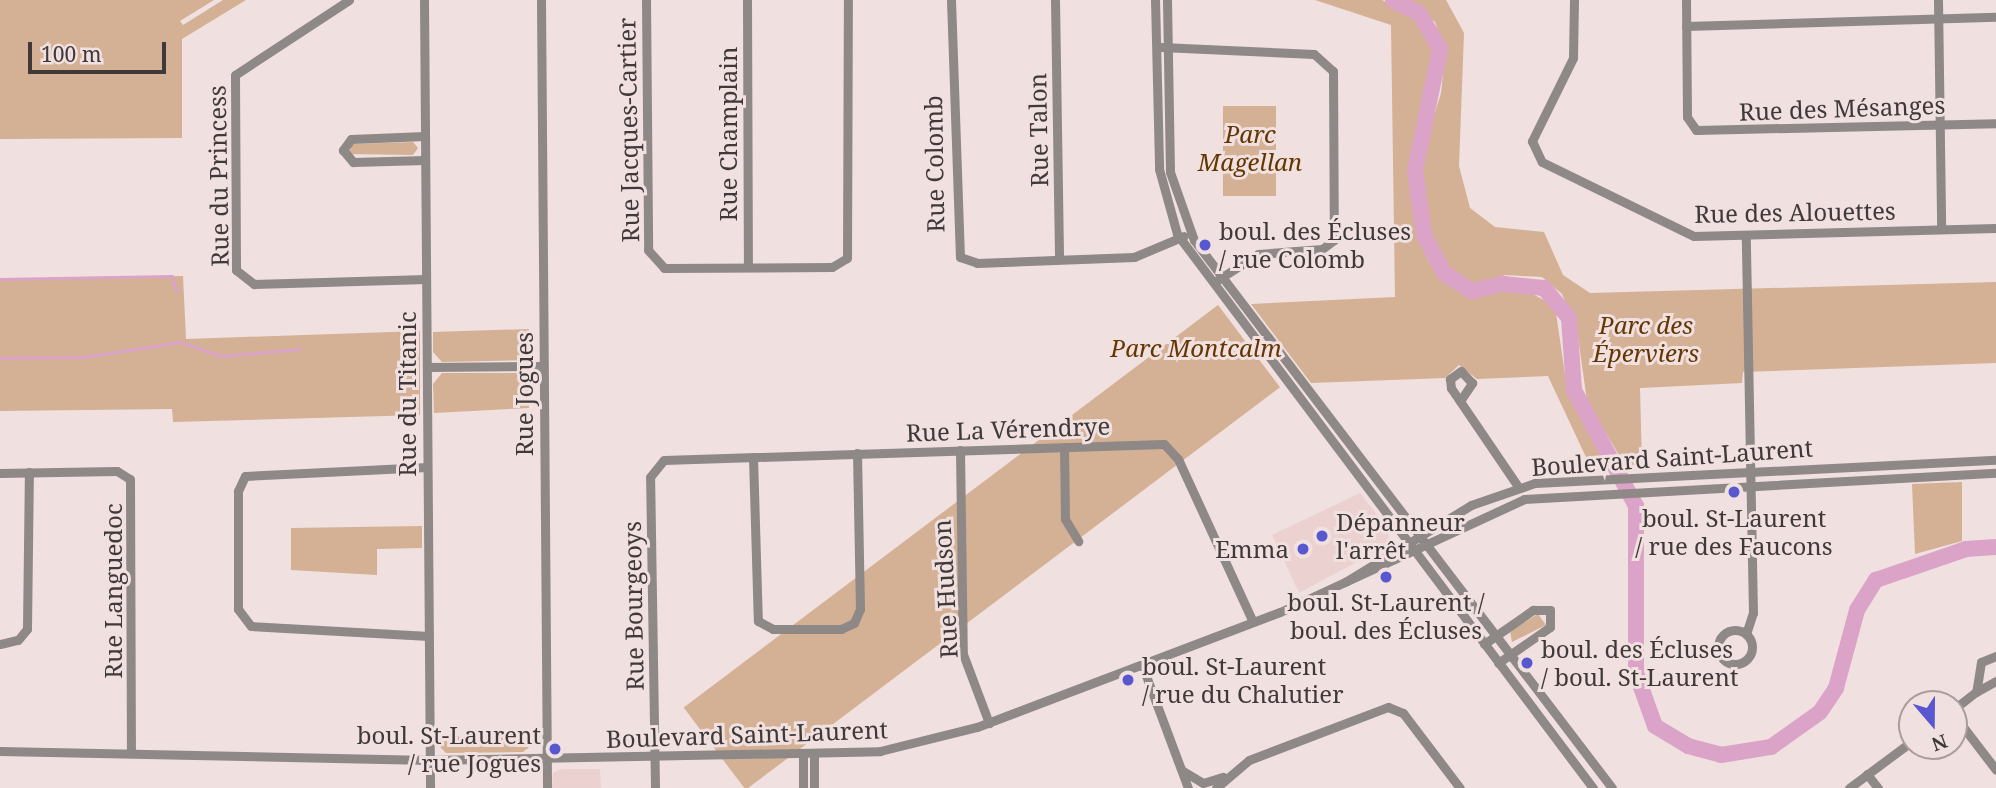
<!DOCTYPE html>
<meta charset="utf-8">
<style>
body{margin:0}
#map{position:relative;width:1996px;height:788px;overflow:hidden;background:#f0e0df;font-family:"Noto Serif",serif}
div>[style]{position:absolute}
.built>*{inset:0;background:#ebd2d1}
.green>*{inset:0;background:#d4b094;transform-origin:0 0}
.stream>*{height:2.5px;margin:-1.25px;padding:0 1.25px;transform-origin:1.25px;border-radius:1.25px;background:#dba3c8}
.river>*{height:16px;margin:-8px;padding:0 8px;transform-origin:8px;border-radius:8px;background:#dba3c8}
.minor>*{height:9px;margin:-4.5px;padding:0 4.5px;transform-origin:4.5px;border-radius:4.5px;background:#8e8886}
.minor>.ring{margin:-4.5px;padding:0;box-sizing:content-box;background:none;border:9px solid #8e8886;border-radius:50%}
.dots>*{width:19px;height:19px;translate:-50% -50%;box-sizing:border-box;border:4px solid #f0e0df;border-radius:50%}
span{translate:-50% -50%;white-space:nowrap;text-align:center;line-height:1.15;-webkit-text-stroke:6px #f0e0df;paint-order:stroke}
.street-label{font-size:24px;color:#403939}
.park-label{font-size:24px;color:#643601;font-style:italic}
.poi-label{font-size:24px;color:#403939}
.left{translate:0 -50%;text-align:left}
.right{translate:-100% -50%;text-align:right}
.north{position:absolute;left:1898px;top:690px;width:70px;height:70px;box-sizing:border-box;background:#f0e0df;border:2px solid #aa9d9d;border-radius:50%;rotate:160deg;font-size:19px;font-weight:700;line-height:28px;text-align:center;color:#403939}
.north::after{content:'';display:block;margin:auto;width:24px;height:32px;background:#5957cf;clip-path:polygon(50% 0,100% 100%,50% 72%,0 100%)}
.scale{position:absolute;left:28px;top:42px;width:138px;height:32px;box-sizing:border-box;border:4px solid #403939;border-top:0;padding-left:9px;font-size:21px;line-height:24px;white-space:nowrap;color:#403939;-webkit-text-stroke:5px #f0e0df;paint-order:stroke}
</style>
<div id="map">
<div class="built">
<i style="clip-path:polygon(1360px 493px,1389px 530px,1388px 545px,1299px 593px,1272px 535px)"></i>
<i style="clip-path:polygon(561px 769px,600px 769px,601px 788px,552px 788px,553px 773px)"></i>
</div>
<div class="green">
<i style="clip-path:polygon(0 0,214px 0,180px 21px,183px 25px,223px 0,246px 0,182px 39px,182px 138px,0 139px)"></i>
<i style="clip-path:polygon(1315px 0,1382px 0,1417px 20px,1433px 39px,1437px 73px,1412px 146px,1413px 204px,1427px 258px,1441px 280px,1463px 294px,1527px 291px,1555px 306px,1568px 395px,1610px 468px,1592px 470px,1548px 376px,1477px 379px,1459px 365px,1445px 378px,1311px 383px,1251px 304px,1395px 297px,1391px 25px)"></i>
<i style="clip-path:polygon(1407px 0,1446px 0,1464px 33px,1459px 166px,1470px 208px,1495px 227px,1544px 232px,1563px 275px,1590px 293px,1996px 282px,1996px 363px,1743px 372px,1742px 383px,1640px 388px,1642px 467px,1626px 467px,1587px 401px,1577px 330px,1562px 294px,1542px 277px,1505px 275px,1472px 287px,1458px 280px,1426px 229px,1420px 162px,1441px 93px,1445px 52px,1435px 22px)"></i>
<i style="left:1223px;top:106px;width:53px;height:90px"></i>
<i style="clip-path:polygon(413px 142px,418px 148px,413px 155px,349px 154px,352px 144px)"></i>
<i style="clip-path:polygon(183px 276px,186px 339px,420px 331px,420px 415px,173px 422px,172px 409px,0 411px,0 279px)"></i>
<i style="left:1218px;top:305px;width:103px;height:669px;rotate:53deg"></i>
<i style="clip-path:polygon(529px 329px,529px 360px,442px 362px,433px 352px,433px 332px)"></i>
<i style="clip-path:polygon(442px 373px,529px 373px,529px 408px,434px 413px,433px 384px)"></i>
<i style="clip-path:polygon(1962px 482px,1962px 541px,1915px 554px,1912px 484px)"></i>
<i style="clip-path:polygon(422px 526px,422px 548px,377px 549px,377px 575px,291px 570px,291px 528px)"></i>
<i style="clip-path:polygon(1538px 614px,1546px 625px,1512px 642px,1510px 631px)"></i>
<i style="clip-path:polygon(531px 734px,532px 745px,523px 752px,446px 753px,436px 743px,436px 737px)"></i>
</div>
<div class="stream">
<i style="left:0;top:279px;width:172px;rotate:-1deg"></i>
<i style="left:172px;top:276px;width:17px;rotate:73deg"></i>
<i style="left:0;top:358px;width:83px;rotate:-0.7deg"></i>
<i style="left:83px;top:357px;width:99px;rotate:-8.7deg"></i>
<i style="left:181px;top:342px;width:42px;rotate:19.3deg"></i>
<i style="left:221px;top:356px;width:79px;rotate:-5.1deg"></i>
</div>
<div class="river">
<i style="left:1393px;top:0;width:29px;rotate:27deg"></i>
<i style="left:1419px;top:13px;width:42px;rotate:59.7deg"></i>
<i style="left:1440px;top:49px;width:125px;rotate:101.6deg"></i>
<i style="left:1415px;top:171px;width:65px;rotate:82deg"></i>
<i style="left:1424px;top:235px;width:43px;rotate:62.2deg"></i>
<i style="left:1444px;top:273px;width:33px;rotate:33deg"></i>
<i style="left:1472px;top:291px;width:32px;rotate:-13deg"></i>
<i style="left:1503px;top:284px;width:41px;rotate:5.6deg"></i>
<i style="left:1544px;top:288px;width:39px;rotate:50deg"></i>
<i style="left:1569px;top:318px;width:72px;rotate:86deg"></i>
<i style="left:1574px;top:390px;width:132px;rotate:61.9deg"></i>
<i style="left:1636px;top:506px;width:167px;rotate:90deg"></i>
<i style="left:1636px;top:673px;width:56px;rotate:70.3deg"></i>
<i style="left:1655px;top:726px;width:39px;rotate:31deg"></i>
<i style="left:1688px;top:746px;width:34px;rotate:15deg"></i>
<i style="left:1721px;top:755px;width:51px;rotate:-9.1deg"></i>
<i style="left:1771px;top:747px;width:60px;rotate:-35.5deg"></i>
<i style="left:1820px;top:712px;width:29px;rotate:-56deg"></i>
<i style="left:1836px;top:688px;width:81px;rotate:-74.9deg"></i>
<i style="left:1857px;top:610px;width:36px;rotate:-58deg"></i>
<i style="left:1876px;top:580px;width:95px;rotate:-19deg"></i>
<i style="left:1966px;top:549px;width:30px;rotate:-4deg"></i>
</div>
<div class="minor">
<i style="left:349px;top:0;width:136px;rotate:146.7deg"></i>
<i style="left:235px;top:75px;width:195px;rotate:89.7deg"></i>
<i style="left:236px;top:270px;width:23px;rotate:38deg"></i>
<i style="left:254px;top:284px;width:172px;rotate:-1.7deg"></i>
<i style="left:424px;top:0;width:788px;rotate:89.56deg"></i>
<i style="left:541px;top:0;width:788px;rotate:89.56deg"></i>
<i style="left:646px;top:0;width:250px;rotate:89.5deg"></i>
<i style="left:648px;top:250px;width:24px;rotate:48deg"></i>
<i style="left:664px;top:268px;width:168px;rotate:-0.3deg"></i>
<i style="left:832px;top:267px;width:17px;rotate:-31deg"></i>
<i style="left:847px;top:258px;width:258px;rotate:-89.8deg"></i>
<i style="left:747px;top:0;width:267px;rotate:89.8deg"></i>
<i style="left:951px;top:0;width:257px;rotate:88deg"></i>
<i style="left:960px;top:257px;width:18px;rotate:19deg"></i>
<i style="left:977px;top:263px;width:157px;rotate:-2.2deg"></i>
<i style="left:1134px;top:257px;width:54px;rotate:-22.8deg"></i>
<i style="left:1055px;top:0;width:259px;rotate:89.1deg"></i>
<i style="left:1155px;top:0;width:169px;rotate:88.6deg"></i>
<i style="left:1159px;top:169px;width:67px;rotate:74.5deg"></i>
<i style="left:1177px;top:234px;width:693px;rotate:53.1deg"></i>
<i style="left:1167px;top:0;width:172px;rotate:89deg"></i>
<i style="left:1170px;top:172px;width:72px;rotate:70.6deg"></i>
<i style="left:1194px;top:240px;width:689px;rotate:52.66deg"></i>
<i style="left:1574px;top:0;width:58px;rotate:91deg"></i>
<i style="left:1573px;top:58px;width:93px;rotate:116.3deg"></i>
<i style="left:1532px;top:141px;width:23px;rotate:65deg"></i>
<i style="left:1542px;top:162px;width:169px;rotate:26deg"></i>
<i style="left:1694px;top:236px;width:302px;rotate:-1.5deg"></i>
<i style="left:1686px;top:0;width:117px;rotate:89.5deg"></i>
<i style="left:1687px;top:117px;width:16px;rotate:55deg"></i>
<i style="left:1696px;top:130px;width:300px;rotate:-1.3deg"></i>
<i style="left:1938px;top:0;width:229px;rotate:89.2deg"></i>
<i style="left:1686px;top:26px;width:310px;rotate:-1.7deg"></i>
<i style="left:1161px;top:47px;width:153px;rotate:2.6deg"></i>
<i style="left:1314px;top:54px;width:25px;rotate:42deg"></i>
<i style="left:1333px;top:71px;width:169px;rotate:89.7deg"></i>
<i style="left:1334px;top:240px;width:15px;rotate:143deg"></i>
<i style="left:1322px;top:249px;width:64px;rotate:175.5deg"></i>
<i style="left:1258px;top:254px;width:50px;rotate:147.3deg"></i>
<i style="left:425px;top:136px;width:74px;rotate:177.7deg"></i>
<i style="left:351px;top:139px;width:14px;rotate:126deg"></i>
<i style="left:343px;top:150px;width:16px;rotate:50deg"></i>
<i style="left:353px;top:162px;width:72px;rotate:-1.6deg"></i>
<i style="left:427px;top:367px;width:116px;rotate:-0.5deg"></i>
<i style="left:1460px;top:401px;width:22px;rotate:-56deg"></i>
<i style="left:1472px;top:383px;width:16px;rotate:-133deg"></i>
<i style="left:1461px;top:371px;width:14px;rotate:144deg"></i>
<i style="left:1450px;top:379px;width:9px;rotate:84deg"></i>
<i style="left:1451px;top:388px;width:121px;rotate:55.8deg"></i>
<i style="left:1064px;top:447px;width:72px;rotate:89.2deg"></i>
<i style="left:1065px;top:519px;width:26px;rotate:59deg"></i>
<i style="left:960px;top:450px;width:204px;rotate:89.2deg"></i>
<i style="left:963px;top:654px;width:74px;rotate:69.4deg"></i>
<i style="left:753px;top:457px;width:164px;rotate:88.3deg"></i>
<i style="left:758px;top:621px;width:17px;rotate:28deg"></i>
<i style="left:773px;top:629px;width:68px"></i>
<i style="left:841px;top:629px;width:14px;rotate:-25deg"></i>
<i style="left:854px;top:623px;width:15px;rotate:-67deg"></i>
<i style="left:860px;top:609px;width:156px;rotate:-91.1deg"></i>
<i style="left:427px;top:467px;width:182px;rotate:177.2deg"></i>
<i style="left:245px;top:476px;width:17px;rotate:115deg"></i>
<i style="left:238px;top:491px;width:118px;rotate:90deg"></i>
<i style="left:238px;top:609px;width:21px;rotate:53deg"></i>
<i style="left:251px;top:626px;width:178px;rotate:3.2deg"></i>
<i style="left:0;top:473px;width:117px;rotate:-1deg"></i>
<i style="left:117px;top:471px;width:15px;rotate:32deg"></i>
<i style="left:130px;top:479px;width:273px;rotate:89.8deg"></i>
<i style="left:1345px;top:582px;width:148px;rotate:-31.4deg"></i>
<i style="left:1471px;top:505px;width:68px;rotate:-19deg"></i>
<i style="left:1535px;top:483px;width:462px;rotate:-2.9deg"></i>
<i class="ring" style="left:1718px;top:630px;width:25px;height:25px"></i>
<i style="left:1746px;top:634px;width:22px;rotate:-72deg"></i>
<i style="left:1753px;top:613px;width:377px;rotate:-91.1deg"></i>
<i style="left:0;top:644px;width:18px;rotate:-13deg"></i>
<i style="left:18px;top:640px;width:14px;rotate:-51deg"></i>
<i style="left:27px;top:629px;width:157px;rotate:-89.3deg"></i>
<i style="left:1484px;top:644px;width:60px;rotate:-34.8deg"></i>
<i style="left:1533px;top:610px;width:17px"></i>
<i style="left:1550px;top:610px;width:17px;rotate:90deg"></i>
<i style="left:1550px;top:627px;width:63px;rotate:145.3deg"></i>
<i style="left:1996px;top:656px;width:16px;rotate:158deg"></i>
<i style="left:1981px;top:662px;width:30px;rotate:99deg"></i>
<i style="left:1976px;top:692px;width:23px;rotate:-29deg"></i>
<i style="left:1142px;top:665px;width:131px;rotate:69.5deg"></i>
<i style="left:1954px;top:709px;width:28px;rotate:-38deg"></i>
<i style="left:1954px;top:715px;width:69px;rotate:52.6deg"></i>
<i style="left:0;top:751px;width:430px;rotate:1.2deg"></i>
<i style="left:430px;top:760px;width:450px;rotate:-1.1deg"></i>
<i style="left:880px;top:751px;width:100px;rotate:-13.9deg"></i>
<i style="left:977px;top:727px;width:324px;rotate:-20.8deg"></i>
<i style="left:1280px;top:612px;width:269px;rotate:-24.8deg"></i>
<i style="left:1524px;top:499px;width:473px;rotate:-3.2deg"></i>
<i style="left:803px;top:755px;width:33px;rotate:90deg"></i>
<i style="left:814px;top:755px;width:33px;rotate:90deg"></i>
<i style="left:1183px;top:771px;width:23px;rotate:31deg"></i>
<i style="left:1203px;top:783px;width:21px;rotate:-17deg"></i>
<i style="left:1867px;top:774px;width:18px;rotate:52deg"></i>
<i style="left:655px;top:788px;width:311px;rotate:-90.9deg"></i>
<i style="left:650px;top:477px;width:22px;rotate:-51deg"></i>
<i style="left:664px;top:460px;width:500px;rotate:-1.83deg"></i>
<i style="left:1164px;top:444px;width:21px;rotate:47deg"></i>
<i style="left:1178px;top:459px;width:179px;rotate:65.3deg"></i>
<i style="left:1216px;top:788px;width:43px;rotate:-40.3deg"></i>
<i style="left:1249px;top:760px;width:149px;rotate:-20.9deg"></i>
<i style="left:1388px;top:707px;width:16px;rotate:22deg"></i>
<i style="left:1403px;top:713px;width:94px;rotate:52.8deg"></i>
<i style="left:1849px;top:788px;width:79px;rotate:-36.7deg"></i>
</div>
<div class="dots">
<i style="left:1205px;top:245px;background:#5957cf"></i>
<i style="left:1734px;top:492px;background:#5957cf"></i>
<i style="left:1322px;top:536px;background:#5957cf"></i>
<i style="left:1303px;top:549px;background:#5957cf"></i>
<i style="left:1386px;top:577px;background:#5957cf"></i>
<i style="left:1527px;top:663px;background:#5957cf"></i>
<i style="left:1128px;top:680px;background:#5957cf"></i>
<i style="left:555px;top:749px;background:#5957cf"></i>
</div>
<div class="street-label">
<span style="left:1842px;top:108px;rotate:-2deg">Rue des Mésanges</span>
<span style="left:628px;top:130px;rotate:-91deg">Rue Jacques-Cartier</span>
<span style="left:1038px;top:130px;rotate:-91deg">Rue Talon</span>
<span style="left:728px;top:134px;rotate:-90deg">Rue Champlain</span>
<span style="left:934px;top:164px;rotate:-91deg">Rue Colomb</span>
<span style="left:218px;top:176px;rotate:-91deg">Rue du Princess</span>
<span style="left:1795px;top:212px;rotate:-1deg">Rue des Alouettes</span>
<span style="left:407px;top:394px;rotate:-90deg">Rue du Titanic</span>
<span style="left:524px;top:394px;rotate:-90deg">Rue Jogues</span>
<span style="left:1008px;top:429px;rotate:-2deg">Rue La Vérendrye</span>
<span style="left:1672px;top:457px;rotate:-4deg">Boulevard Saint-Laurent</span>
<span style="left:945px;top:589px;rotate:-93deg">Rue Hudson</span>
<span style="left:113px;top:591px;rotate:-90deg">Rue Languedoc</span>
<span style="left:633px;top:606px;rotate:-91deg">Rue Bourgeoys</span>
<span style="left:747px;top:734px;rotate:-2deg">Boulevard Saint-Laurent</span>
</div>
<div class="park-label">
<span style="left:1250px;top:148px">Parc<br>Magellan</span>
<span style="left:1646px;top:339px">Parc des<br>Éperviers</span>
<span style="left:1196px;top:348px">Parc Montcalm</span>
</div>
<div class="poi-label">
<span class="left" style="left:1219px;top:245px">boul. des Écluses<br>/ rue Colomb</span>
<span style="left:1734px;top:532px">boul. St-Laurent<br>/ rue des Faucons</span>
<span class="left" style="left:1336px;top:536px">Dépanneur<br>l'arrêt</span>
<span class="right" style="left:1289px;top:549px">Emma</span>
<span style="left:1386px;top:616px">boul. St-Laurent /<br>boul. des Écluses</span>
<span class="left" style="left:1541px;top:663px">boul. des Écluses<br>/ boul. St-Laurent</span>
<span class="left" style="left:1142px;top:680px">boul. St-Laurent<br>/ rue du Chalutier</span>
<span class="right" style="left:541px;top:749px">boul. St-Laurent<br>/ rue Jogues</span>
</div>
<div class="north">N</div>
<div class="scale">100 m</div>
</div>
